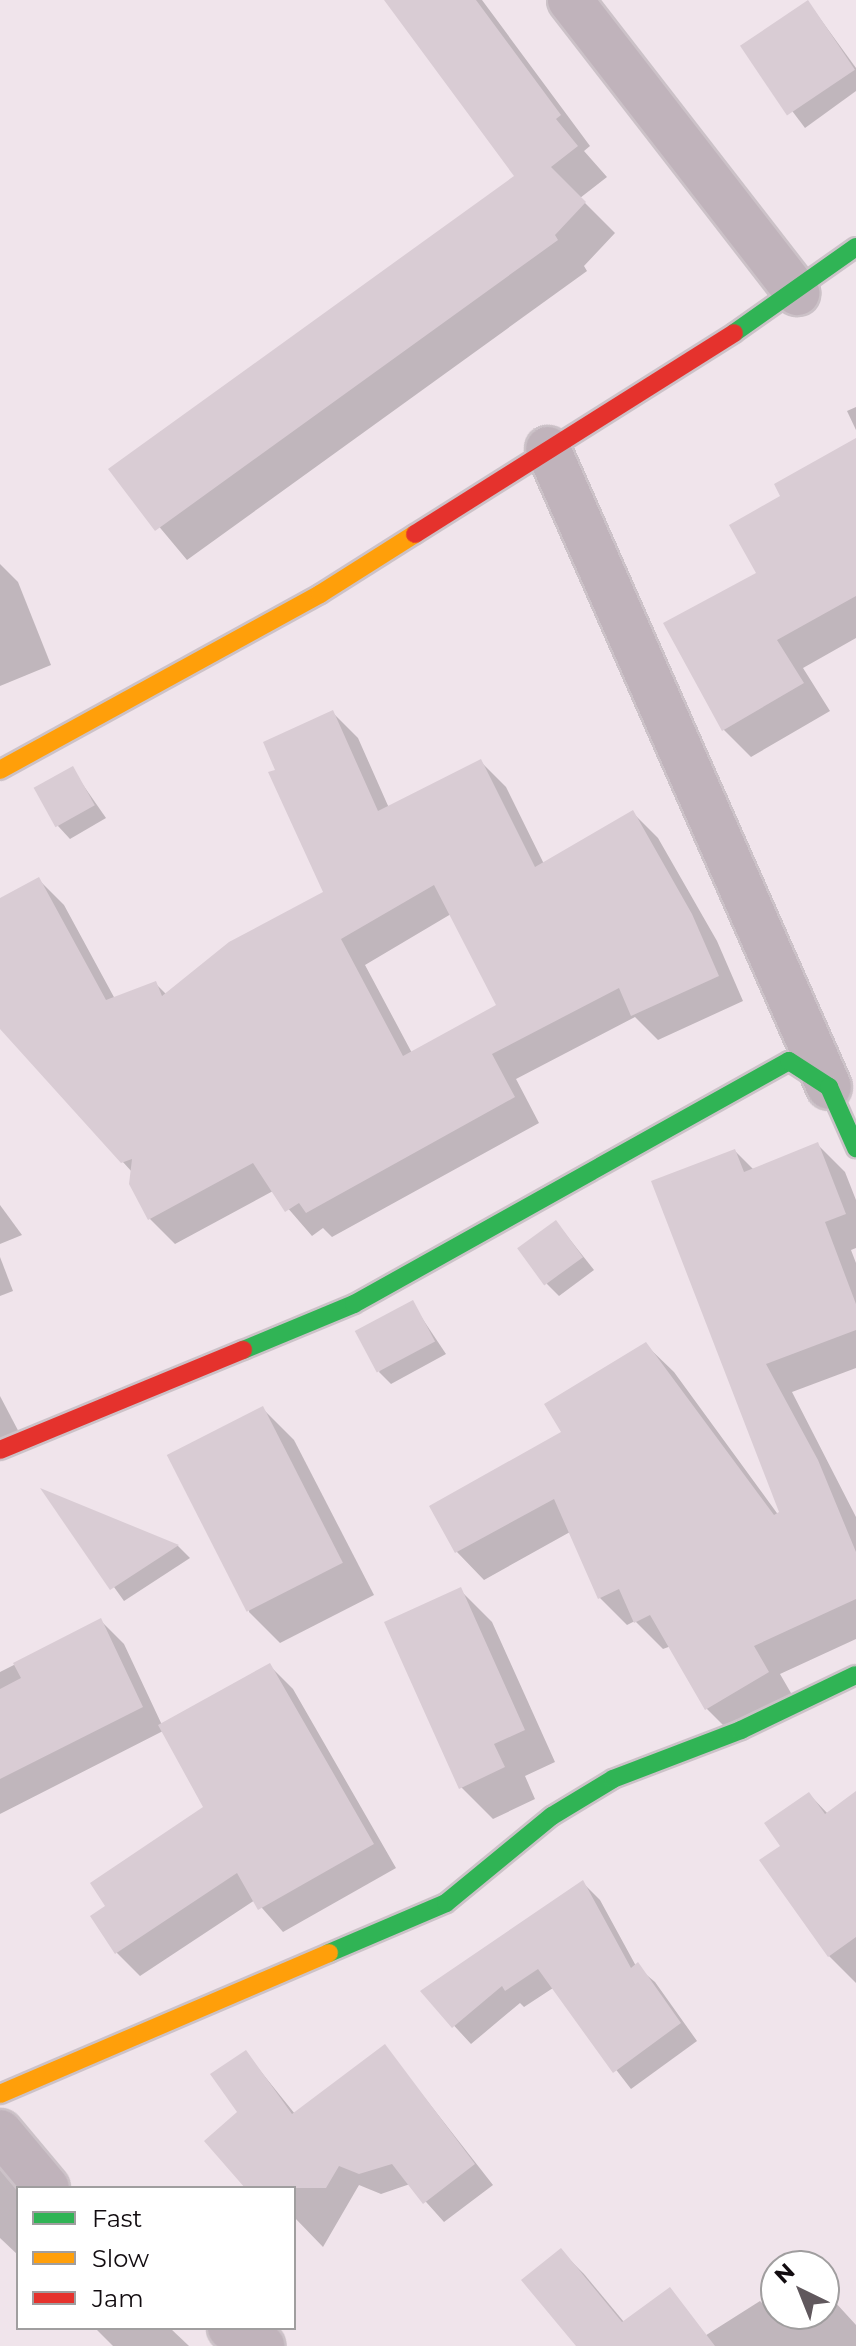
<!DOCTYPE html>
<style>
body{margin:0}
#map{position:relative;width:856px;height:2346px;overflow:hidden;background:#f0e4eb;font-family:Montserrat,sans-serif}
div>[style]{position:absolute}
.shadow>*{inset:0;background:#0003}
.building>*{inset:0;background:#d9ccd4;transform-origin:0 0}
.roads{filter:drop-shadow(2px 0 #ccc2c8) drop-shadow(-2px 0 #ccc2c8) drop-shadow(0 2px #ccc2c8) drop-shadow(0 -2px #ccc2c8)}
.street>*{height:44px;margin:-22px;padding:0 22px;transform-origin:22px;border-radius:22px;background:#c0b3bb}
.fast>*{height:18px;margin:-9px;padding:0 9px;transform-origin:9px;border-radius:9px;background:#30b455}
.slow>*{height:18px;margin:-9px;padding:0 9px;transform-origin:9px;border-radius:9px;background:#ff9f0a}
.jam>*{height:18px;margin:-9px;padding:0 9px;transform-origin:9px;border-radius:9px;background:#e5322d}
span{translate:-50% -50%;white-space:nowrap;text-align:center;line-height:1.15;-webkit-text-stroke:7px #fff;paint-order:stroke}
.legend{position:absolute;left:16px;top:2186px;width:280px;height:144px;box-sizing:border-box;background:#fff;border:2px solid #a09e9f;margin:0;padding:10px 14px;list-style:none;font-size:24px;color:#120c10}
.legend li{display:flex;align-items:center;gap:16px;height:40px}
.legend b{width:40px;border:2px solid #a09e9f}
.north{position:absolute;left:760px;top:2250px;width:80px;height:80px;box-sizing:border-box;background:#fff;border:2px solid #a09e9f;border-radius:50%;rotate:317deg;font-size:22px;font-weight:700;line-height:32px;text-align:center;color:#120c10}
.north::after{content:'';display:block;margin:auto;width:28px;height:36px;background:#60585d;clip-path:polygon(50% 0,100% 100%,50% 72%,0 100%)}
</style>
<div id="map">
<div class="shadow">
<i style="clip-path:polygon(386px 0,482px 0,590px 146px,584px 151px,607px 177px,580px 198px,615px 233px,584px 266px,587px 271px,187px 560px,111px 469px,517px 176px)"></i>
<i style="clip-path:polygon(808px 2px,856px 68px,856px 91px,805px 128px,744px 47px)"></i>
<i style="clip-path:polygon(856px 407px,856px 430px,847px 411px)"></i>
<i style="clip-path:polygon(856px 441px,856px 638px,803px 668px,830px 711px,751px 757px,724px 730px,666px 624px,759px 573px,783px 497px)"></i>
<i style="clip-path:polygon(0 564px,18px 582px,51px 665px,0 686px)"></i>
<i style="clip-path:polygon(evenodd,333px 713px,358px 738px,389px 808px,481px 762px,506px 787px,544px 864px,633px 813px,658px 838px,717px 941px,743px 1001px,658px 1040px,635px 1017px,516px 1079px,539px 1123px,332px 1237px,323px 1228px,312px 1236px,273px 1191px,175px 1244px,150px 1219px,131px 1184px,132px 1172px,0 1026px,0 900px,39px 880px,64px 905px,115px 999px,155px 983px,167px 995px,326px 892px,277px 771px,333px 713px,451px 914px,498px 1006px,412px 1053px,365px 965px,451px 914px)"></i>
<i style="clip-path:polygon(72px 769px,106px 818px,70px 839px,58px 826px)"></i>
<i style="clip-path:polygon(818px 1145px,845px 1172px,856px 1200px,856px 1248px,851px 1250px,856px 1263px,856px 1368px,792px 1392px,856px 1517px,856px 1639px,780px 1674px,795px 1700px,734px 1736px,707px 1709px,671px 1646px,663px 1649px,635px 1621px,627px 1625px,599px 1597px,570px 1532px,484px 1580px,457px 1552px,432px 1506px,564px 1433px,646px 1345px,674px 1372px,782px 1520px,735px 1151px,754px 1170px)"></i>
<i style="clip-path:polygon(0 1205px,22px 1235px,0 1244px)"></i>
<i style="clip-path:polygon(556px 1222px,594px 1270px,559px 1296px,547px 1284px)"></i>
<i style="clip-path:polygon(0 1257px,13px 1291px,0 1296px)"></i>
<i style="clip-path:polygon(412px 1303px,446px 1354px,391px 1384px,379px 1372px)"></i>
<i style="clip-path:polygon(0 1396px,22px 1438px,0 1450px)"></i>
<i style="clip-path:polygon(263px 1409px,294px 1440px,374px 1595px,280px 1643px,249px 1612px)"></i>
<i style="clip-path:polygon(46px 1492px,178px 1546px,190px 1558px,124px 1601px)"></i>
<i style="clip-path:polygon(460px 1590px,492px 1622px,555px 1762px,525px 1776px,535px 1799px,493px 1819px,461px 1787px)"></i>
<i style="clip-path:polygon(101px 1621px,124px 1644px,162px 1725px,269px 1665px,293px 1689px,396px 1868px,283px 1932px,255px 1900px,140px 1976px,117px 1953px,108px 1906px,205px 1808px,163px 1731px,0 1814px,0 1672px)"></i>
<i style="clip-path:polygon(809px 1794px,828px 1814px,856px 1815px,856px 1983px,829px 1956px,783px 1846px)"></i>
<i style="clip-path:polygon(583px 1883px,600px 1900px,636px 1966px,655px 1982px,697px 2041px,631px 2089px,553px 1988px,524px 2007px,520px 2003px,471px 2044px,423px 1992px)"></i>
<i style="clip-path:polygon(385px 2047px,493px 2185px,444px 2222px,410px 2184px,381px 2194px,359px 2185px,323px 2247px,294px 2217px,294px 2188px,248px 2188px,240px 2112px,246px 2053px,295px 2114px)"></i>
<i style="clip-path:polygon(0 2163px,19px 2188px,18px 2255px,0 2238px)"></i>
<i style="clip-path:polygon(561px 2251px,584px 2274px,644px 2346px,578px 2346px)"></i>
<i style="clip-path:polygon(824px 2290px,856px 2325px,856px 2346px,689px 2346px,760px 2301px,780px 2321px,789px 2314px,824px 2314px)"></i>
<i style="clip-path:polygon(95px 2328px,170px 2328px,189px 2346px,113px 2346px)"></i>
</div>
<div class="building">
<i style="clip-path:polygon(384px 0,476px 0,561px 115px,556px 119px,578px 146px,551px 167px,586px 202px,555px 235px,558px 240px,155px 531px,108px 469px,514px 176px)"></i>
<i style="left:808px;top:0;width:84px;height:82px;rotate:56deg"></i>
<i style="clip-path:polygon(856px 438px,856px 596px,777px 640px,804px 683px,722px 731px,663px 623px,756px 573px,729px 525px,780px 496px,774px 484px)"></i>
<i style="clip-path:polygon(evenodd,333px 710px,378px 811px,481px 759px,535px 867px,633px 810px,692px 914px,719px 976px,631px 1016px,619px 988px,492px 1054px,515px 1097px,306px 1213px,299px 1203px,285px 1212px,253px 1163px,148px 1220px,129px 1184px,132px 1159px,121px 1163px,0 1029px,0 898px,39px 877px,106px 1000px,156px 981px,162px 996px,229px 942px,323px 892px,268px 772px,275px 770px,263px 742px,333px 710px,434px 885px,496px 1005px,403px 1056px,341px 939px,434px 885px)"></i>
<i style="left:73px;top:766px;width:45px;height:45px;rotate:61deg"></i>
<i style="clip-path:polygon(818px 1142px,846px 1214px,825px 1222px,856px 1304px,856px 1330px,766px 1364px,818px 1460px,856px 1552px,856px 1599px,754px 1646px,769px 1672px,705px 1710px,650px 1615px,634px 1623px,619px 1589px,598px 1599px,554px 1499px,455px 1553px,429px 1506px,561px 1432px,544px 1404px,646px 1342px,774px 1515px,779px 1512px,651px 1181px,735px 1149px,744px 1172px)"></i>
<i style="left:556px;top:1220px;width:46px;height:48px;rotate:54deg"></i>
<i style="left:413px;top:1300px;width:47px;height:66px;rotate:62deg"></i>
<i style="left:263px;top:1406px;width:176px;height:108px;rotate:63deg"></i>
<i style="clip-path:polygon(40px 1488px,179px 1545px,110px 1590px)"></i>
<i style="clip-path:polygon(461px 1587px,525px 1730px,494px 1744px,505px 1767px,459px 1789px,384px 1622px)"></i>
<i style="clip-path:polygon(101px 1618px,143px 1707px,0 1779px,0 1689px,21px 1678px,13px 1663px)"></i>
<i style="clip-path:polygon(270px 1663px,374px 1844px,258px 1910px,237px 1873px,115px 1954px,90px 1916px,105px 1906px,90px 1883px,203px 1807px,158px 1725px)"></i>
<i style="clip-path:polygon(856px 1791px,856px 1937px,828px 1957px,759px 1860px,780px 1846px,764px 1823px,809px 1792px,825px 1814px)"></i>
<i style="clip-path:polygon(583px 1880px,631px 1968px,638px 1962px,681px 2023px,613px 2073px,538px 1969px,505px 1991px,502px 1986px,452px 2028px,420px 1991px)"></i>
<i style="clip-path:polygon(385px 2044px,475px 2164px,423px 2204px,392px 2164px,359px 2174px,339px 2166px,326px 2188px,245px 2188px,204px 2141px,237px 2112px,210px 2074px,246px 2050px,292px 2114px)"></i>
<i style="clip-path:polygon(561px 2248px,622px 2322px,670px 2287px,715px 2346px,576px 2346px,521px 2280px)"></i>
</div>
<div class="roads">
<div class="street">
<i style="left:570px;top:0;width:371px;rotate:52.2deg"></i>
<i style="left:548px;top:449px;width:697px;rotate:66.23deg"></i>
<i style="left:0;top:2132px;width:73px;rotate:50deg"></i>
<i style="left:230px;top:2328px;width:37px;rotate:29deg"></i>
</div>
<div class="fast">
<i style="left:734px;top:333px;width:149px;rotate:-35.2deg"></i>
<i style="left:243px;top:1350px;width:120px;rotate:-22.5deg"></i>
<i style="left:354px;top:1304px;width:498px;rotate:-29.2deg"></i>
<i style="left:789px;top:1061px;width:48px;rotate:33deg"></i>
<i style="left:829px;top:1087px;width:67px;rotate:66.1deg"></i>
<i style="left:329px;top:1953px;width:127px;rotate:-23.1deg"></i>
<i style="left:446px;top:1903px;width:137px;rotate:-39.4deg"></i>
<i style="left:552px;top:1816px;width:71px;rotate:-31.2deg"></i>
<i style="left:613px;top:1779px;width:137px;rotate:-20.9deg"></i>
<i style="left:741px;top:1730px;width:127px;rotate:-25.6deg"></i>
</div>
<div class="slow">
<i style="left:0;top:770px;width:365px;rotate:-28.8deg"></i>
<i style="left:320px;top:594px;width:112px;rotate:-32.3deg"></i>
<i style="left:0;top:2094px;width:358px;rotate:-23.2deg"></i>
</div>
<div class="jam">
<i style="left:415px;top:534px;width:377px;rotate:-32.2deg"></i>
<i style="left:0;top:1450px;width:263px;rotate:-22.4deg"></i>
</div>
</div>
<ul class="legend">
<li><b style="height:10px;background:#30b455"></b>Fast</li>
<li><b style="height:10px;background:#ff9f0a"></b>Slow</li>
<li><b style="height:10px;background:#e5322d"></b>Jam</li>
</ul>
<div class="north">N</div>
</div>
